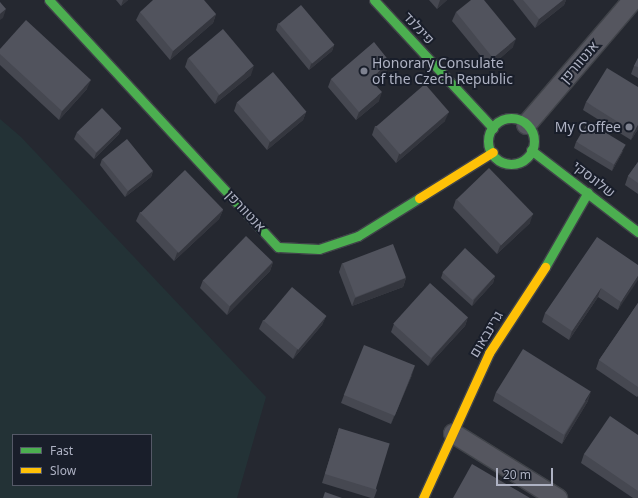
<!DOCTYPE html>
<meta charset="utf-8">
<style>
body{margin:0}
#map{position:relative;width:638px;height:498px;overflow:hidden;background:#252830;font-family:"Noto Sans",Heebo,sans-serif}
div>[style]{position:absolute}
.green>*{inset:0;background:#233236}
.roads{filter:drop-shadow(1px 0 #404349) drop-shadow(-1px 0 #404349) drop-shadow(0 1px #404349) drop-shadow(0 -1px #404349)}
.street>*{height:19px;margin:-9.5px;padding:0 9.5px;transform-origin:9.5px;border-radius:9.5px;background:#55565f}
.fast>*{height:9px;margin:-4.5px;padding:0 4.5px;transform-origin:4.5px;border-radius:4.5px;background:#4caf50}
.fast>.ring{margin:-4.5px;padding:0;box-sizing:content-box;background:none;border:9px solid #4caf50;border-radius:50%}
.slow>*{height:9px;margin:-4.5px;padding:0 4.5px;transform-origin:4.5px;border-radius:4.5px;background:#ffc107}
.wall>*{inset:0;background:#464851}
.shaded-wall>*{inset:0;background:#34363e}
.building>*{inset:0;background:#51535d;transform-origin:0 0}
.dots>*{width:11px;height:11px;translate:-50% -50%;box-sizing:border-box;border:2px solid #191e2a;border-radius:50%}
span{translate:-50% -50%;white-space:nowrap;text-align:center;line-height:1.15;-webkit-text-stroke:4px #191e2a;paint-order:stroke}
.street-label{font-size:14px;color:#aeb2c3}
.poi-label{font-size:14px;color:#aeb2c3}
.left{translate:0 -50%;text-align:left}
.right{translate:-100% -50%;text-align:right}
.legend{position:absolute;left:12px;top:434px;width:140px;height:52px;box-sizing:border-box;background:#191e2a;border:1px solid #555967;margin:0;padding:5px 7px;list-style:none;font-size:12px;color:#aeb2c3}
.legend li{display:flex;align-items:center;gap:8px;height:20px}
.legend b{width:20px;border:1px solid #555967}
.scale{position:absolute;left:496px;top:468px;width:57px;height:18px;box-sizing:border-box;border:2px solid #aeb2c3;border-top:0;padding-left:5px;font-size:12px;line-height:14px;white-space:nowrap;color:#aeb2c3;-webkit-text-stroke:3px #191e2a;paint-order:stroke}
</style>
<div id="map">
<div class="green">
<i style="clip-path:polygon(evenodd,0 119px,21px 137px,266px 397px,237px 498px,0 498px,0 119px,13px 435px,151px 435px,151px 485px,13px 485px,13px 435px)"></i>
</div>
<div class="roads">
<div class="street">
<i style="left:526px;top:124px;width:163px;rotate:-49.5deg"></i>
<i style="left:453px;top:433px;width:123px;rotate:32deg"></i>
</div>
<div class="fast">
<i style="left:49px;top:0;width:337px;rotate:47.2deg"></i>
<i style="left:278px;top:247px;width:41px;rotate:2.8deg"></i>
<i style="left:319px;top:249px;width:41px;rotate:-18.4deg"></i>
<i style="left:358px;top:236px;width:72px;rotate:-31.9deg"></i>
<i style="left:374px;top:0;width:175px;rotate:47.1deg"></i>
<i class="ring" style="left:488px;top:118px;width:37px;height:37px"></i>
<i style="left:531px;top:150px;width:135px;rotate:37.5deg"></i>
<i style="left:545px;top:267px;width:86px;rotate:-60.2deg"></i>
</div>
<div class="slow">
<i style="left:419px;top:198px;width:87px;rotate:-31.9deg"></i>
<i style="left:423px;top:498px;width:159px;rotate:-65.5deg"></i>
<i style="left:489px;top:353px;width:103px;rotate:-56.9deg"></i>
</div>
</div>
<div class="wall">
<i style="clip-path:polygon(116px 0,128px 0,121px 6px)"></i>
<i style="clip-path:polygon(429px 0,447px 0,437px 9px)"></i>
<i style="clip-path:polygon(513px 0,566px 0,564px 5px,535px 28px)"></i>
<i style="clip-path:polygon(140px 12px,216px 14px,213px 23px,170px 60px,136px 20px)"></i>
<i style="clip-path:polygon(456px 12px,513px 47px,490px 67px,452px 21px)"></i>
<i style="clip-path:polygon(278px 23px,334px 45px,332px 51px,309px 70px,276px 30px)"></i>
<i style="clip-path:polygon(0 49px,87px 89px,59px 120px,0 65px)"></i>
<i style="clip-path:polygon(188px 58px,251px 75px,215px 104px,185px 67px)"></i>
<i style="clip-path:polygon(638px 58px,638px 78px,631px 74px,634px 66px)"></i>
<i style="clip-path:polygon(387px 70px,373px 82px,379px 101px,356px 120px,328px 87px,331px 79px)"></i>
<i style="clip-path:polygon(237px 102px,306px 112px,303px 120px,267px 150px,234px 111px)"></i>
<i style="clip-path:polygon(586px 102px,638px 129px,631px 140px,583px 110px)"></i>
<i style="clip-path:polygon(445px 121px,396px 163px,372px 135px,375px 126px)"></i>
<i style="clip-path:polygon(121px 128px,119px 134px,94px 159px,74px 139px,77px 132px)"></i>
<i style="clip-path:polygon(576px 142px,623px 151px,612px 171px,574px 148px)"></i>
<i style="clip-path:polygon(102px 159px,153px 171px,151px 177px,125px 197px,100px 165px)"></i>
<i style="clip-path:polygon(638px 162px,638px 194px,625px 185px,628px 176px)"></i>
<i style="clip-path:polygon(456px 199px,530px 223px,497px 254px,453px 208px)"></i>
<i style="clip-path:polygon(223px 210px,219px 219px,174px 261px,136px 221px,140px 212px)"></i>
<i style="clip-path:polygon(273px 262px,270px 271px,227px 315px,200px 288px,203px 280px)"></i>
<i style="clip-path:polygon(342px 263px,406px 278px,403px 287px,352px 306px,339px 272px)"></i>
<i style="clip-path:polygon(638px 265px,618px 310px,598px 297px,569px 340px,542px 322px,545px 313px)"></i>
<i style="clip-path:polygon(443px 272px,495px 276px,493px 283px,472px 306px,441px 278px)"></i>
<i style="clip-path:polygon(638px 303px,638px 396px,637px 397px,596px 369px,599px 360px)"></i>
<i style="clip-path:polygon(326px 316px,322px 325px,293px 359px,259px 329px,263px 320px)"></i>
<i style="clip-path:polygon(468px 317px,465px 326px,428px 366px,391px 332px,394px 324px)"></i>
<i style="clip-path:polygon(412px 375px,391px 424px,341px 403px,344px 395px)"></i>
<i style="clip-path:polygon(496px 392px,588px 401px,562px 444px,493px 401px)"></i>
<i style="clip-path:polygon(339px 428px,377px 490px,374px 498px,371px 498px,322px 483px)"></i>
<i style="clip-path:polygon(638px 435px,638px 498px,633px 498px,581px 463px,584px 454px)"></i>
</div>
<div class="shaded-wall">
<i style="clip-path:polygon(123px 0,128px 0,121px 6px)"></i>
<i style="clip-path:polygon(440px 0,447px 0,437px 9px)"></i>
<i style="clip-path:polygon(563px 0,566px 0,564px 5px,535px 28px,539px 19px)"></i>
<i style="clip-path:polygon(6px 9px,3px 18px,0 20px,0 14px)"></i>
<i style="clip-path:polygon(216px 14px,213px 23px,170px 60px,173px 51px)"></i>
<i style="clip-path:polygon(516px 39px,513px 47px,490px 67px,493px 58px)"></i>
<i style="clip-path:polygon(334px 45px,332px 51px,309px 70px,311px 64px)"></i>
<i style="clip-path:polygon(390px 62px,387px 70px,367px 88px,370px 79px)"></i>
<i style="clip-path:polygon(254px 66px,251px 75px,215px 104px,218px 96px)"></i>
<i style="clip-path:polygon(91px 80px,87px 89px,59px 120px,62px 111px)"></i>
<i style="clip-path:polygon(382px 92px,379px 101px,356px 120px,359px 112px)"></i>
<i style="clip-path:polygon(306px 112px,303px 120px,267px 150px,270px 141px)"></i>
<i style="clip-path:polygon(449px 112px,445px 121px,396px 163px,399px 154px)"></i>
<i style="clip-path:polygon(638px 125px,638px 129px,631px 140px,634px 132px)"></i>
<i style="clip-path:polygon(121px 128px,119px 134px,94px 159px,96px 153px)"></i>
<i style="clip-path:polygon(626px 145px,623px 151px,612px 171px,614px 165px)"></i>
<i style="clip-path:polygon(153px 171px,151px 177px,125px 197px,128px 191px)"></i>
<i style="clip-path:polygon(223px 210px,219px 219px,174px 261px,177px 253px)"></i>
<i style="clip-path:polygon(533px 214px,530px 223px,497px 254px,500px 246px)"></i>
<i style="clip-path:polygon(273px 262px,270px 271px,227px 315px,230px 306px)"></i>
<i style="clip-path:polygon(495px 276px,493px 283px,472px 306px,474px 300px)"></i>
<i style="clip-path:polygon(638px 276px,638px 280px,618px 310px,621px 302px)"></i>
<i style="clip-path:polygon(406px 278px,403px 287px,352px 306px,355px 298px)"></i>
<i style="clip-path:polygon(601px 288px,598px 297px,569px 340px,572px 331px)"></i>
<i style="clip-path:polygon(326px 316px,322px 325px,293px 359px,297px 350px)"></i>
<i style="clip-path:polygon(468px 317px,465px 326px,428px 366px,432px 358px)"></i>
<i style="clip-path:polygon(415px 366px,412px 375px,391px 424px,394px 416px)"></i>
<i style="clip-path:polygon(591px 392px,588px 401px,562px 444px,565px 435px)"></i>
</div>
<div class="building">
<i style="clip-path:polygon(153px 0,204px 0,216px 14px,173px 51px,140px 12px)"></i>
<i style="clip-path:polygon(471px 0,484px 0,516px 39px,493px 58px,456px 12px)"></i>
<i style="clip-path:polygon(523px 0,563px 0,539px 19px)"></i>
<i style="clip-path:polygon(0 2px,6px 9px,0 14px)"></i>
<i style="left:301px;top:5px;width:52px;height:29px;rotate:50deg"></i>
<i style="clip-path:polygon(26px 20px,91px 80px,62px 111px,0 54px,0 49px)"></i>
<i style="left:223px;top:29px;width:48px;height:45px;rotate:50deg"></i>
<i style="clip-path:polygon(374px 42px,390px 62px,370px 79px,382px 92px,359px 112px,331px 79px)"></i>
<i style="clip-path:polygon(638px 58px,638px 67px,634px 66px)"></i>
<i style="clip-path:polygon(607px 68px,638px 87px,638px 125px,634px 132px,586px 102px)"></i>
<i style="left:273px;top:72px;width:52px;height:47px;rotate:50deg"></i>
<i style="left:425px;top:84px;width:37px;height:65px;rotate:49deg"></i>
<i style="left:102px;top:108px;width:28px;height:35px;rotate:46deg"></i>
<i style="left:588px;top:122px;width:44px;height:23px;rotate:31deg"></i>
<i style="left:127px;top:139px;width:41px;height:32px;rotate:51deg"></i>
<i style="clip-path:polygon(638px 162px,638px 183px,628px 176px)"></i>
<i style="left:489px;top:168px;width:64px;height:45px;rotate:46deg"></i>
<i style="left:185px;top:170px;width:55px;height:62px;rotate:46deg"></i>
<i style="left:246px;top:236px;width:37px;height:62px;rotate:44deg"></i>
<i style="clip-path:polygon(597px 237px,638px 265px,638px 276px,621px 302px,601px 288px,572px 331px,545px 313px)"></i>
<i style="left:393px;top:244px;width:36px;height:54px;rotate:69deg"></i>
<i style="left:465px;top:248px;width:41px;height:33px;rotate:43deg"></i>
<i style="left:430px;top:283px;width:51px;height:55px;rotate:42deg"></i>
<i style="left:292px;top:287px;width:45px;height:44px;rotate:40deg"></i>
<i style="clip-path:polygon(638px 303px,638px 387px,599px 360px)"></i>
<i style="left:364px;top:345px;width:55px;height:54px;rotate:22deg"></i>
<i style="left:523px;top:349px;width:80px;height:51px;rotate:32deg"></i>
<i style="clip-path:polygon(610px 416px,638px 435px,638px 491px,584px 454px)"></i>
<i style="left:339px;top:428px;width:53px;height:48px;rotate:17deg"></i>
<i style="clip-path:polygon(472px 464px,530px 498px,453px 498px)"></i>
<i style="clip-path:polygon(325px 492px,342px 498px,323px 498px)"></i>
</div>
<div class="dots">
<i style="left:364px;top:71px;background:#7e8290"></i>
<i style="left:629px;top:127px;background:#7e8290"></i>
</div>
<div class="street-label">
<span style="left:419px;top:28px;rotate:47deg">פינלנד</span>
<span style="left:579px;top:62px;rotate:-49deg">אנטוורפן</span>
<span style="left:594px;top:179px;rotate:38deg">שלונסקי</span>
<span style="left:246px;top:211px;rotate:47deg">אנטוורפן</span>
<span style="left:486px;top:334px;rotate:-59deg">גרינבאום</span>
</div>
<div class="poi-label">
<span class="left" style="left:372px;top:71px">Honorary Consulate<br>of the Czech Republic</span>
<span class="right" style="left:621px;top:127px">My Coffee</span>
</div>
<ul class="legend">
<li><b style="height:5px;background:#4caf50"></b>Fast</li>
<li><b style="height:5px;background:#ffc107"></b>Slow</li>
</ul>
<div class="scale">20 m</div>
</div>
